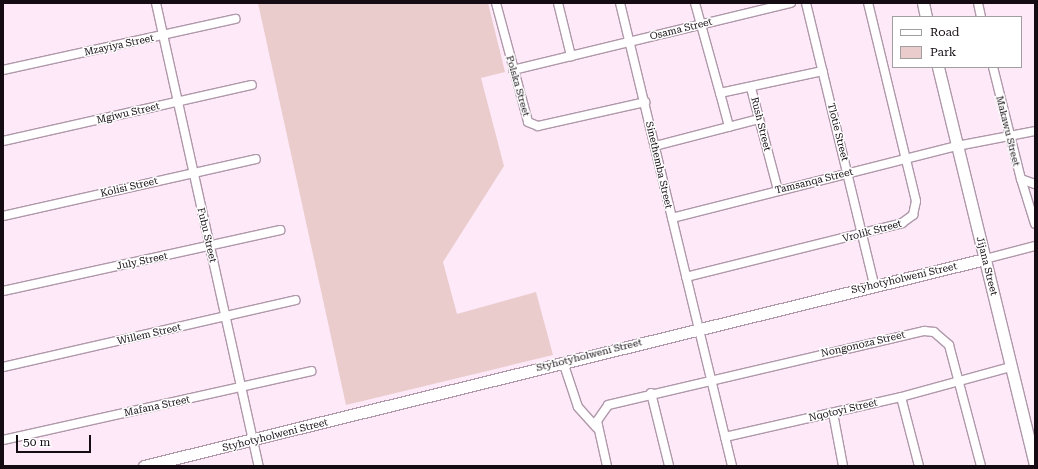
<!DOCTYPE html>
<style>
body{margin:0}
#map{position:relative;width:1038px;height:469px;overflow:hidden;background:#fde9f8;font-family:"Roboto Serif",serif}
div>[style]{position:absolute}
.green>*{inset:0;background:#ebcccd}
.roads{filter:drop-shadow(1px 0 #af98aa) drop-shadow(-1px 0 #af98aa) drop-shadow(0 1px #af98aa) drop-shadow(0 -1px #af98aa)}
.minor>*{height:8px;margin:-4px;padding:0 4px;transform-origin:4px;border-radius:4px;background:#fff}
.tertiary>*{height:11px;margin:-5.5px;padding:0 5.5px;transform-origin:5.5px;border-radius:5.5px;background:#fff}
span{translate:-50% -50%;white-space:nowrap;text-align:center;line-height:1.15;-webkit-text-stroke:3px #fff;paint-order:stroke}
.street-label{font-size:10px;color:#140c12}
.frame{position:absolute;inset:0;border:4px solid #140c12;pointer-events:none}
.legend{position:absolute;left:892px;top:16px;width:130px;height:52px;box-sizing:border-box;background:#fff;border:1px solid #a19ea0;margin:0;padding:5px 7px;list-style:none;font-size:12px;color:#140c12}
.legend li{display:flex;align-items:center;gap:8px;height:20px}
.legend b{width:20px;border:1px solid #a19ea0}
.scale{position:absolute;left:16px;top:435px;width:75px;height:18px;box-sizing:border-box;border:2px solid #140c12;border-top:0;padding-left:5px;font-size:12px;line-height:14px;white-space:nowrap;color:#140c12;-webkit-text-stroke:3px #fff;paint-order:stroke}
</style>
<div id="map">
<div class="green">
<i style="clip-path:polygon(258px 3px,488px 3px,505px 72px,481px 78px,504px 166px,443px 262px,457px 314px,536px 292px,553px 355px,346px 405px)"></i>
</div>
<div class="roads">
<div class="minor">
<i style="left:156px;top:3px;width:474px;rotate:77.5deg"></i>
<i style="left:496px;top:3px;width:123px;rotate:74.9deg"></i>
<i style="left:528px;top:122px;width:11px;rotate:22deg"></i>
<i style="left:538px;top:126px;width:110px;rotate:-12.6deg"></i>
<i style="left:558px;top:3px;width:55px;rotate:76.2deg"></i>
<i style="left:620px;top:3px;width:476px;rotate:76.4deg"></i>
<i style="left:695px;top:3px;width:93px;rotate:74.5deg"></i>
<i style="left:720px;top:93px;width:105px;rotate:-12.1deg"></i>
<i style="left:806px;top:3px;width:290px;rotate:76.4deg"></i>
<i style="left:978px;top:3px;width:14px;rotate:78deg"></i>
<i style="left:993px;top:67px;width:115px;rotate:76deg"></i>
<i style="left:1021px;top:179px;width:15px;rotate:20deg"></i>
<i style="left:3px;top:70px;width:238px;rotate:-12.4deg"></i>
<i style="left:513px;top:70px;width:286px;rotate:-13.6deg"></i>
<i style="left:751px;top:88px;width:106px;rotate:75.2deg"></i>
<i style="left:720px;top:93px;width:35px;rotate:75deg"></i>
<i style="left:3px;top:141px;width:255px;rotate:-12.7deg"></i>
<i style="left:655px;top:146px;width:107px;rotate:-14.6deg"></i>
<i style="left:1021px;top:179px;width:47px;rotate:72.7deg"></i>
<i style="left:3px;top:216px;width:259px;rotate:-12.7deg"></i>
<i style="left:672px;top:218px;width:294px;rotate:-14.2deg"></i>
<i style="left:957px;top:146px;width:79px;rotate:-10.9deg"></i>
<i style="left:985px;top:259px;width:52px;rotate:-14.6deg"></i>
<i style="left:686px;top:277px;width:223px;rotate:-14deg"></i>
<i style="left:902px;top:223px;width:14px;rotate:-36deg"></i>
<i style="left:913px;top:215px;width:14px;rotate:-78deg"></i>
<i style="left:916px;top:201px;width:204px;rotate:-103.6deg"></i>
<i style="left:3px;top:291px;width:284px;rotate:-12.4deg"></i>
<i style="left:563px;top:362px;width:47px;rotate:71.6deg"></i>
<i style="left:578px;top:407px;width:28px;rotate:48deg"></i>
<i style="left:3px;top:367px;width:300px;rotate:-12.9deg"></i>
<i style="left:651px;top:393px;width:75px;rotate:76.1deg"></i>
<i style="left:901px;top:397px;width:71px;rotate:75.4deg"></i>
<i style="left:833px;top:413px;width:54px;rotate:79.3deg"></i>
<i style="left:725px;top:437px;width:180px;rotate:-12.8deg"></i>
<i style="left:901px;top:397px;width:114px;rotate:-15.3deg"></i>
<i style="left:3px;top:440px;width:316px;rotate:-12.6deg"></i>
<i style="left:607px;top:466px;width:46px;rotate:-102.5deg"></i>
<i style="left:597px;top:421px;width:19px;rotate:-55deg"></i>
<i style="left:608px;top:405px;width:325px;rotate:-13.2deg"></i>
<i style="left:924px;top:331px;width:10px;rotate:6deg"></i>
<i style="left:934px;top:332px;width:20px;rotate:41deg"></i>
<i style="left:949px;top:345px;width:125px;rotate:75.2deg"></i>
</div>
<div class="tertiary">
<i style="left:923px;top:3px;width:14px;rotate:78deg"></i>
<i style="left:938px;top:67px;width:411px;rotate:76.3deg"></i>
<i style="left:144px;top:466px;width:866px;rotate:-13.83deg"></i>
</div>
</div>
<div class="street-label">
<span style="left:681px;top:29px;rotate:-14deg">Osama Street</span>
<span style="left:119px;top:45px;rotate:-12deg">Mzayiya Street</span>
<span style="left:518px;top:86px;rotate:74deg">Polska Street</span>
<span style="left:128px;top:113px;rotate:-13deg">Mgiwu Street</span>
<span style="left:761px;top:124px;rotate:76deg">Rush Street</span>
<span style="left:1008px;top:131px;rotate:76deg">Makawu Street</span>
<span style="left:838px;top:132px;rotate:76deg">Tlotie Street</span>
<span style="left:659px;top:165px;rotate:77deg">Sinethemba Street</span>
<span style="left:814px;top:181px;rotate:-14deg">Tamsanqa Street</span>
<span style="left:129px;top:187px;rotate:-13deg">Kolisi Street</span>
<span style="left:872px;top:231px;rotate:-15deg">Vrolik Street</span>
<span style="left:207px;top:235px;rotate:77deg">Fubu Street</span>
<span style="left:142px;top:261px;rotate:-12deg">July Street</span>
<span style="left:987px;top:266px;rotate:76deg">Jijana Street</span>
<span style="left:904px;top:278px;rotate:-13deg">Styhotyholweni Street</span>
<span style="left:149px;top:334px;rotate:-13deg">Willem Street</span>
<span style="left:863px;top:344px;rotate:-13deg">Nongonoza Street</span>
<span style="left:589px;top:355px;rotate:-14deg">Styhotyholweni Street</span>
<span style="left:157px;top:406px;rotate:-12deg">Mafana Street</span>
<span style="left:843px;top:410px;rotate:-13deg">Nqotoyi Street</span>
<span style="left:275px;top:435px;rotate:-14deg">Styhotyholweni Street</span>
</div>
<div class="frame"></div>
<ul class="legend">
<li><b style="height:5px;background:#fff"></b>Road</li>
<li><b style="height:11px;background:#ebcccd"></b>Park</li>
</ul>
<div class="scale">50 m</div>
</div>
